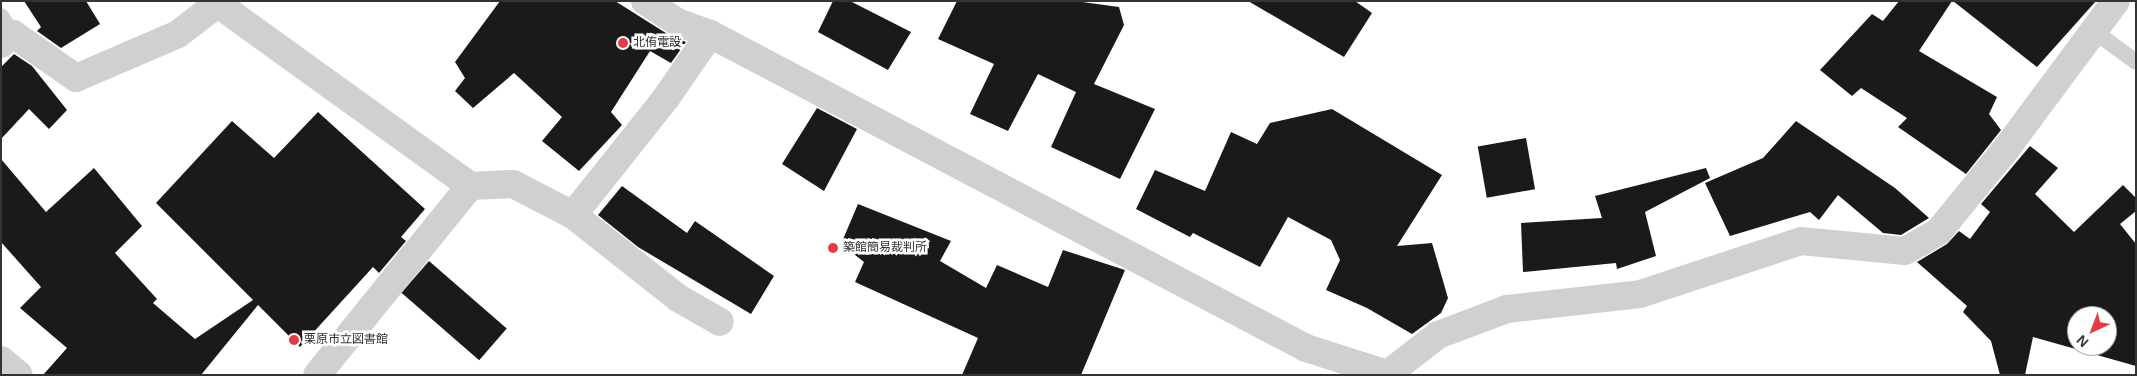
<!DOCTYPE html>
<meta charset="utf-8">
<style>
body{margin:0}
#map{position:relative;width:2137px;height:376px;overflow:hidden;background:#fff;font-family:Helvetica,"Noto Sans JP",sans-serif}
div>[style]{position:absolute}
.building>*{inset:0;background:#1a1a1a;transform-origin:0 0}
.service>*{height:16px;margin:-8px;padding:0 8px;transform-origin:8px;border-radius:8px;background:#d0d0d0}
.minor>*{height:28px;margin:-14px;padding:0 14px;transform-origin:14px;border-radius:14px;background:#d0d0d0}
.tertiary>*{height:28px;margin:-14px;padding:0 14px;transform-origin:14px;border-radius:14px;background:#d0d0d0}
.dots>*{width:14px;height:14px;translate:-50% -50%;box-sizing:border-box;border:2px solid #fff;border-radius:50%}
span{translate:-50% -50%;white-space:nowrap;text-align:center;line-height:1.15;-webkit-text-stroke:5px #fff;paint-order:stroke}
.poi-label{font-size:12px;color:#333}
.left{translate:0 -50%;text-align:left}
.frame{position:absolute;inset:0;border:2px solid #333;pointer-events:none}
.north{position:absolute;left:2067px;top:306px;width:50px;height:50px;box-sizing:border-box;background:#fff;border:1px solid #adadad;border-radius:50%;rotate:223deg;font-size:14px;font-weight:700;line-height:20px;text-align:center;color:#333}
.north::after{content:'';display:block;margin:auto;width:18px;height:22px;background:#e63946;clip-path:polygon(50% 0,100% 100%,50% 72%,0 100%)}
</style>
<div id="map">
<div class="building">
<i style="clip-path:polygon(24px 1px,86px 1px,100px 24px,61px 48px,37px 31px,41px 27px)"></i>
<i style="clip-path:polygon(500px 1px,615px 1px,669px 35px,686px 42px,671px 63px,650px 51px,611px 112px,622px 125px,579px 171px,542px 141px,562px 117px,514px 73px,473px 108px,455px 91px,465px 78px,455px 62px)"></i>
<i style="clip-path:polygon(833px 1px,850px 1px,911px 32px,888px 70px,818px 32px)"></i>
<i style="clip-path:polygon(957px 1px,1075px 1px,1119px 7px,1124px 25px,1094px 84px,1155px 109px,1120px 179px,1051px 147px,1076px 92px,1038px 74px,1008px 131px,970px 114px,994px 64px,938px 39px)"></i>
<i style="clip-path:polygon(1248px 1px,1355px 1px,1372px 13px,1344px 57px)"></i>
<i style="clip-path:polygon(1899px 1px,1952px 1px,1919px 51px,1997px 97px,1989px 114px,2001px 130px,1966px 174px,1898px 127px,1907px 118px,1861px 88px,1852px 96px,1820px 70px,1872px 14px,1883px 21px)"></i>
<i style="clip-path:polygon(1953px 1px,2096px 1px,2037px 67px)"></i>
<i style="clip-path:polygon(14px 54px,32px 66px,67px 110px,49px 129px,29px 109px,1px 139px,1px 67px)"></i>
<i style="clip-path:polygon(817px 108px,857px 129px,824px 191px,782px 164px)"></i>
<i style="clip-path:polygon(1332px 109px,1442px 175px,1397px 246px,1432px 243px,1448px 298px,1441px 313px,1412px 334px,1367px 308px,1326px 290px,1340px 260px,1331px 240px,1288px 217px,1260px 267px,1193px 233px,1190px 237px,1136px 209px,1155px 170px,1205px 191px,1231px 132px,1257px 144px,1270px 123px)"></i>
<i style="clip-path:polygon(318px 112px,425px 209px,401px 237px,406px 241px,379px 273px,373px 267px,300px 347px,258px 305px,201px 375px,43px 375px,67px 348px,20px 308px,41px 287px,1px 242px,1px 159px,46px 212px,94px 168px,142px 226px,115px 253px,157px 299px,153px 303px,195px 339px,253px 300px,156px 203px,232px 121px,274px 158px)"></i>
<i style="clip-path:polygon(1796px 121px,1895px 188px,1929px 218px,1901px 235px,1883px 233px,1838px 195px,1819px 220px,1810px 212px,1730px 236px,1705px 183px,1763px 158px)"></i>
<i style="left:1526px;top:138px;width:52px;height:49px;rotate:80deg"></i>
<i style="clip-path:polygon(evenodd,2030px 146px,2058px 168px,2035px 194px,2074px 232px,2123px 185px,2136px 198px,2136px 211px,2120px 224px,2136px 244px,2136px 366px,2033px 337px,2025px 375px,2000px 375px,1991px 341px,1963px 312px,1967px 306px,1917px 262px,1947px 244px,1959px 231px,1970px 239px,1990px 212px,1981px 204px,2030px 146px,2077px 316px,2107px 316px,2107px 346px,2077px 346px,2077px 316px)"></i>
<i style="clip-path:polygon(1706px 168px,1710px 178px,1645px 212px,1656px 256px,1617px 269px,1616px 263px,1523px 272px,1521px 223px,1602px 218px,1595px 196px)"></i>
<i style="clip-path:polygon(622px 186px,687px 233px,695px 221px,774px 276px,751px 314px,638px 247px,598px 215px)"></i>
<i style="clip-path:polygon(858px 204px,951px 241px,940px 261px,986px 288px,997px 265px,1048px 287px,1063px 250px,1125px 270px,1081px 375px,962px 375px,978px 338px,855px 282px,864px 262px,841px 244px)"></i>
<i style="left:429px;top:261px;width:103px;height:42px;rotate:41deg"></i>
</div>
<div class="service">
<i style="left:1px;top:16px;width:22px;rotate:56deg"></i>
<i style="left:2094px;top:31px;width:52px;rotate:36.4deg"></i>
</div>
<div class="minor">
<i style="left:218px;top:4px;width:311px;rotate:35.8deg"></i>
<i style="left:1px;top:44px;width:16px;rotate:-40deg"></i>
<i style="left:13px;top:34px;width:77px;rotate:34.9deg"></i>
<i style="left:76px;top:78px;width:111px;rotate:-23.3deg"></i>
<i style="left:178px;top:34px;width:54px;rotate:-37.5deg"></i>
<i style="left:573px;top:215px;width:149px;rotate:-51.5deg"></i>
<i style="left:666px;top:98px;width:78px;rotate:-55.5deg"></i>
<i style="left:1389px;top:373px;width:62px;rotate:-37.8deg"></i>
<i style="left:1438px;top:335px;width:74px;rotate:-20.6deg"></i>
<i style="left:1507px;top:309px;width:134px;rotate:-6.4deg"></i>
<i style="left:1640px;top:294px;width:169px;rotate:-18.2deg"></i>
<i style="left:1801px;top:241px;width:104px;rotate:5.5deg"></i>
<i style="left:1905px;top:251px;width:39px;rotate:-30deg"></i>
<i style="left:1939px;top:231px;width:106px;rotate:-50.7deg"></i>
<i style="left:2006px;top:149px;width:184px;rotate:-53.4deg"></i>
<i style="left:317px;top:375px;width:243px;rotate:-51deg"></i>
<i style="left:470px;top:186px;width:43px;rotate:-2.7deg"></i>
<i style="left:513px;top:184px;width:68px;rotate:27.3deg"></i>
<i style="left:573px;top:215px;width:134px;rotate:38.3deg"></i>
<i style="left:678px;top:298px;width:48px;rotate:29.7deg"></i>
</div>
<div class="tertiary">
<i style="left:645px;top:1px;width:38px;rotate:33deg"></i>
<i style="left:677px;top:22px;width:35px;rotate:20deg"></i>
<i style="left:710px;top:34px;width:674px;rotate:27.78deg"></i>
<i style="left:1306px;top:348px;width:88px;rotate:17.8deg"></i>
<i style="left:1px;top:360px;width:23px;rotate:40deg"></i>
</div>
<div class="dots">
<i style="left:623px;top:43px;background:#e63946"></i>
<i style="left:833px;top:248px;background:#e63946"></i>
<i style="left:294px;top:340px;background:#e63946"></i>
</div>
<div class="poi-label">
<span class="left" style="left:633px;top:43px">北侑電設</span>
<span class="left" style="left:843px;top:248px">築館簡易裁判所</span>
<span class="left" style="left:304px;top:340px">栗原市立図書館</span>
</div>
<div class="frame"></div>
<div class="north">N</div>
</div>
